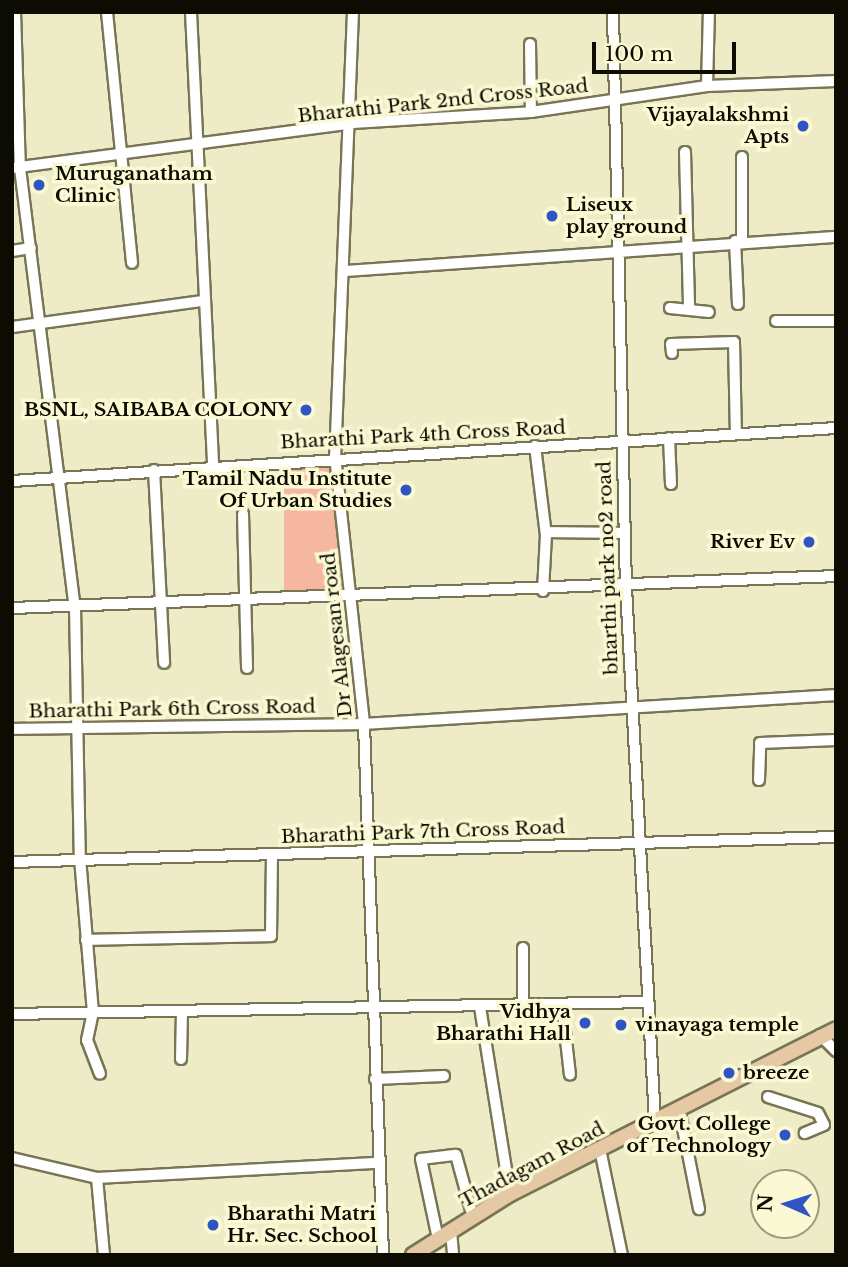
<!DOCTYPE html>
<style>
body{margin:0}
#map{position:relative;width:848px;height:1267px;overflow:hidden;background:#eeecc7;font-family:"Libre Baskerville",serif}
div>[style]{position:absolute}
.green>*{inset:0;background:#f6b7a1}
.roads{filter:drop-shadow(2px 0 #777554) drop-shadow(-2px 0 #777554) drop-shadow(0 2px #777554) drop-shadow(0 -2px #777554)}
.minor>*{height:10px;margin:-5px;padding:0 5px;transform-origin:5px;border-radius:5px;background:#fff}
.major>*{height:14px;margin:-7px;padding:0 7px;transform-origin:7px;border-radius:7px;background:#e5c8a4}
.dots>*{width:19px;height:19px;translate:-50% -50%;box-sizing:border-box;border:4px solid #fbf9d4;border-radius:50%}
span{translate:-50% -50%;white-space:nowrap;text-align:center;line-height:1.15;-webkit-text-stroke:7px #fbf9d4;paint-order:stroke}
.street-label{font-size:19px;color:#0d0c02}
.poi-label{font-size:19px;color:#0d0c02;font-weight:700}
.right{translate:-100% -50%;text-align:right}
.left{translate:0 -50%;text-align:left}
.frame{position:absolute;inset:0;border:14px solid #0d0c02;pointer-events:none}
.north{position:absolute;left:750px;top:1169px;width:70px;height:70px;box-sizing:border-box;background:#fbf9d4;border:2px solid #9c9a80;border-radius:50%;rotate:273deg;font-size:19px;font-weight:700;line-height:28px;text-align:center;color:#0d0c02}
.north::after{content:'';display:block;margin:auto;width:24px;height:32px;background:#3154c5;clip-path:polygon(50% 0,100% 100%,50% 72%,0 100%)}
.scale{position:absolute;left:592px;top:42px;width:144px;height:32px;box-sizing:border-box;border:4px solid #0d0c02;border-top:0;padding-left:9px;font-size:21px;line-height:24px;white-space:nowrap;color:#0d0c02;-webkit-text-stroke:5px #fbf9d4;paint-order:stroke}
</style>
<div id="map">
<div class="green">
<i style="clip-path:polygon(331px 460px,347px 593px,284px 591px,284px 469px)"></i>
</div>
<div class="roads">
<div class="minor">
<i style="left:15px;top:12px;width:156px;rotate:88.2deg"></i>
<i style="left:20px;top:168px;width:442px;rotate:82.9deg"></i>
<i style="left:75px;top:607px;width:251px;rotate:88.9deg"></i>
<i style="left:80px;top:858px;width:155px;rotate:85.2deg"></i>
<i style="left:93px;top:1012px;width:29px;rotate:102deg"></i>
<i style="left:87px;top:1040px;width:36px;rotate:69deg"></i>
<i style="left:107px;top:12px;width:252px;rotate:84.3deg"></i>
<i style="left:191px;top:12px;width:454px;rotate:87.2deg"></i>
<i style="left:353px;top:12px;width:444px;rotate:92.3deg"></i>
<i style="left:335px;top:456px;width:270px;rotate:83.8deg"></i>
<i style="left:364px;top:724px;width:531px;rotate:87.95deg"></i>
<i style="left:613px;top:12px;width:576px;rotate:88.71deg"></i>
<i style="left:626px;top:588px;width:535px;rotate:86.89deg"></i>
<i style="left:530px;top:44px;width:68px;rotate:89.2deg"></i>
<i style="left:707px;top:86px;width:74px;rotate:-88.5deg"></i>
<i style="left:685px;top:152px;width:156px;rotate:88.5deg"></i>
<i style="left:742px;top:157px;width:83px;rotate:90deg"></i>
<i style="left:12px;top:168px;width:344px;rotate:-7.5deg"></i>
<i style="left:353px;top:123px;width:178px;rotate:-3.5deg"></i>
<i style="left:531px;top:112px;width:178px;rotate:-8.4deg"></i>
<i style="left:707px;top:86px;width:129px;rotate:-2.2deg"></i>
<i style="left:735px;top:241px;width:63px;rotate:87.3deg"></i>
<i style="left:12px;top:251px;width:19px;rotate:-9deg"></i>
<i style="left:347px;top:271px;width:490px;rotate:-4deg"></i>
<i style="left:670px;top:308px;width:39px;rotate:6deg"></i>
<i style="left:776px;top:321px;width:60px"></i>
<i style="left:12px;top:327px;width:193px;rotate:-7.8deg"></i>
<i style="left:672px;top:353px;width:9px;rotate:-96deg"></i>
<i style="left:671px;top:344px;width:63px;rotate:-1.8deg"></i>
<i style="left:734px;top:342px;width:92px;rotate:88.8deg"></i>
<i style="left:669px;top:438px;width:46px;rotate:87.5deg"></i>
<i style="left:535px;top:446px;width:90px;rotate:83deg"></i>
<i style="left:546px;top:535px;width:56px;rotate:93.1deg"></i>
<i style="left:154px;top:470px;width:193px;rotate:87deg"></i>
<i style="left:12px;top:481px;width:826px;rotate:-3.68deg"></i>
<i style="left:243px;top:514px;width:154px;rotate:88.5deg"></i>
<i style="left:546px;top:532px;width:78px;rotate:0.7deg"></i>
<i style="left:12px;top:608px;width:825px;rotate:-2.22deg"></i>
<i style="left:12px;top:729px;width:352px;rotate:-0.8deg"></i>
<i style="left:364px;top:724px;width:473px;rotate:-3.5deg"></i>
<i style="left:759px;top:780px;width:37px;rotate:-88deg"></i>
<i style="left:760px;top:743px;width:76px;rotate:-2.3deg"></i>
<i style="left:12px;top:862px;width:824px;rotate:-1.74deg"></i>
<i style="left:86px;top:940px;width:185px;rotate:-1.2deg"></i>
<i style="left:271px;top:936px;width:81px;rotate:-89.3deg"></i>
<i style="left:562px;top:1004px;width:71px;rotate:83.6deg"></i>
<i style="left:523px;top:1005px;width:57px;rotate:-90deg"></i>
<i style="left:480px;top:1007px;width:189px;rotate:80.9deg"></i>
<i style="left:12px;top:1014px;width:636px;rotate:-1.08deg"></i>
<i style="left:820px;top:1035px;width:23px;rotate:45deg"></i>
<i style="left:181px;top:1059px;width:47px;rotate:-88.8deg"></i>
<i style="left:375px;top:1079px;width:69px;rotate:-2.5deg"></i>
<i style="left:768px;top:1097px;width:52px;rotate:17.7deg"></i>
<i style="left:818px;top:1113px;width:13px;rotate:63deg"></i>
<i style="left:824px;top:1125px;width:21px;rotate:157deg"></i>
<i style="left:680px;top:1113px;width:98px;rotate:78.8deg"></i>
<i style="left:600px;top:1149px;width:108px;rotate:78.3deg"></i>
<i style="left:12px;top:1158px;width:87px;rotate:13.2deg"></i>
<i style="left:97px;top:1178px;width:77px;rotate:84.8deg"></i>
<i style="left:97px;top:1178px;width:281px;rotate:-3.1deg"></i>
<i style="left:451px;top:1231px;width:24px;rotate:85deg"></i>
<i style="left:438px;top:1239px;width:82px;rotate:-102deg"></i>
<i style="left:421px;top:1159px;width:35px;rotate:-7deg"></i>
<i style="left:456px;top:1155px;width:64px;rotate:74.7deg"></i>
</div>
<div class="major">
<i style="left:413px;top:1255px;width:115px;rotate:-32.2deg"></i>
<i style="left:510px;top:1194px;width:365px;rotate:-26.8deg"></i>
</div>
</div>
<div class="dots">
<i style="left:803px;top:126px;background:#3154c5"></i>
<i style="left:39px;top:185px;background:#3154c5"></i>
<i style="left:552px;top:216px;background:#3154c5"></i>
<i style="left:306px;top:410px;background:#3154c5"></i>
<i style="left:406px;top:490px;background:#3154c5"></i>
<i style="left:809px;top:542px;background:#3154c5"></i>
<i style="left:585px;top:1023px;background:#3154c5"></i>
<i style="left:621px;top:1025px;background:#3154c5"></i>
<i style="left:729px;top:1073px;background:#3154c5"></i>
<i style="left:785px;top:1135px;background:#3154c5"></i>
<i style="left:213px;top:1225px;background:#3154c5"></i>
</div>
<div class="street-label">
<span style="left:443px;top:101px;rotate:-6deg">Bharathi Park 2nd Cross Road</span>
<span style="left:423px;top:435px;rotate:-3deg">Bharathi Park 4th Cross Road</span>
<span style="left:608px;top:568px;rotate:-92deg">bharthi park no2 road</span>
<span style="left:337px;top:635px;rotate:-96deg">Dr Alagesan road</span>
<span style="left:172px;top:709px;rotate:-1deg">Bharathi Park 6th Cross Road</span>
<span style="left:423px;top:832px;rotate:-2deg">Bharathi Park 7th Cross Road</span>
<span style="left:532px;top:1165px;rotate:-28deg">Thadagam Road</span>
</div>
<div class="poi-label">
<span class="right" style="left:789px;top:126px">Vijayalakshmi<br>Apts</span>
<span class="left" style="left:55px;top:185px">Muruganatham<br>Clinic</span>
<span class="left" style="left:566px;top:216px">Liseux<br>play ground</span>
<span class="right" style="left:292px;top:410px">BSNL, SAIBABA COLONY</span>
<span class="right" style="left:392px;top:490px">Tamil Nadu Institute<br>Of Urban Studies</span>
<span class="right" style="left:795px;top:542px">River Ev</span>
<span class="right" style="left:571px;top:1023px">Vidhya<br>Bharathi Hall</span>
<span class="left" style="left:635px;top:1025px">vinayaga temple</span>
<span class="left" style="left:743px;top:1073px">breeze</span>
<span class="right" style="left:771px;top:1135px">Govt. College<br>of Technology</span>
<span class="left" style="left:227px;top:1225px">Bharathi Matri<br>Hr. Sec. School</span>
</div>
<div class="frame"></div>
<div class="north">N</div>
<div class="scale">100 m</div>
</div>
